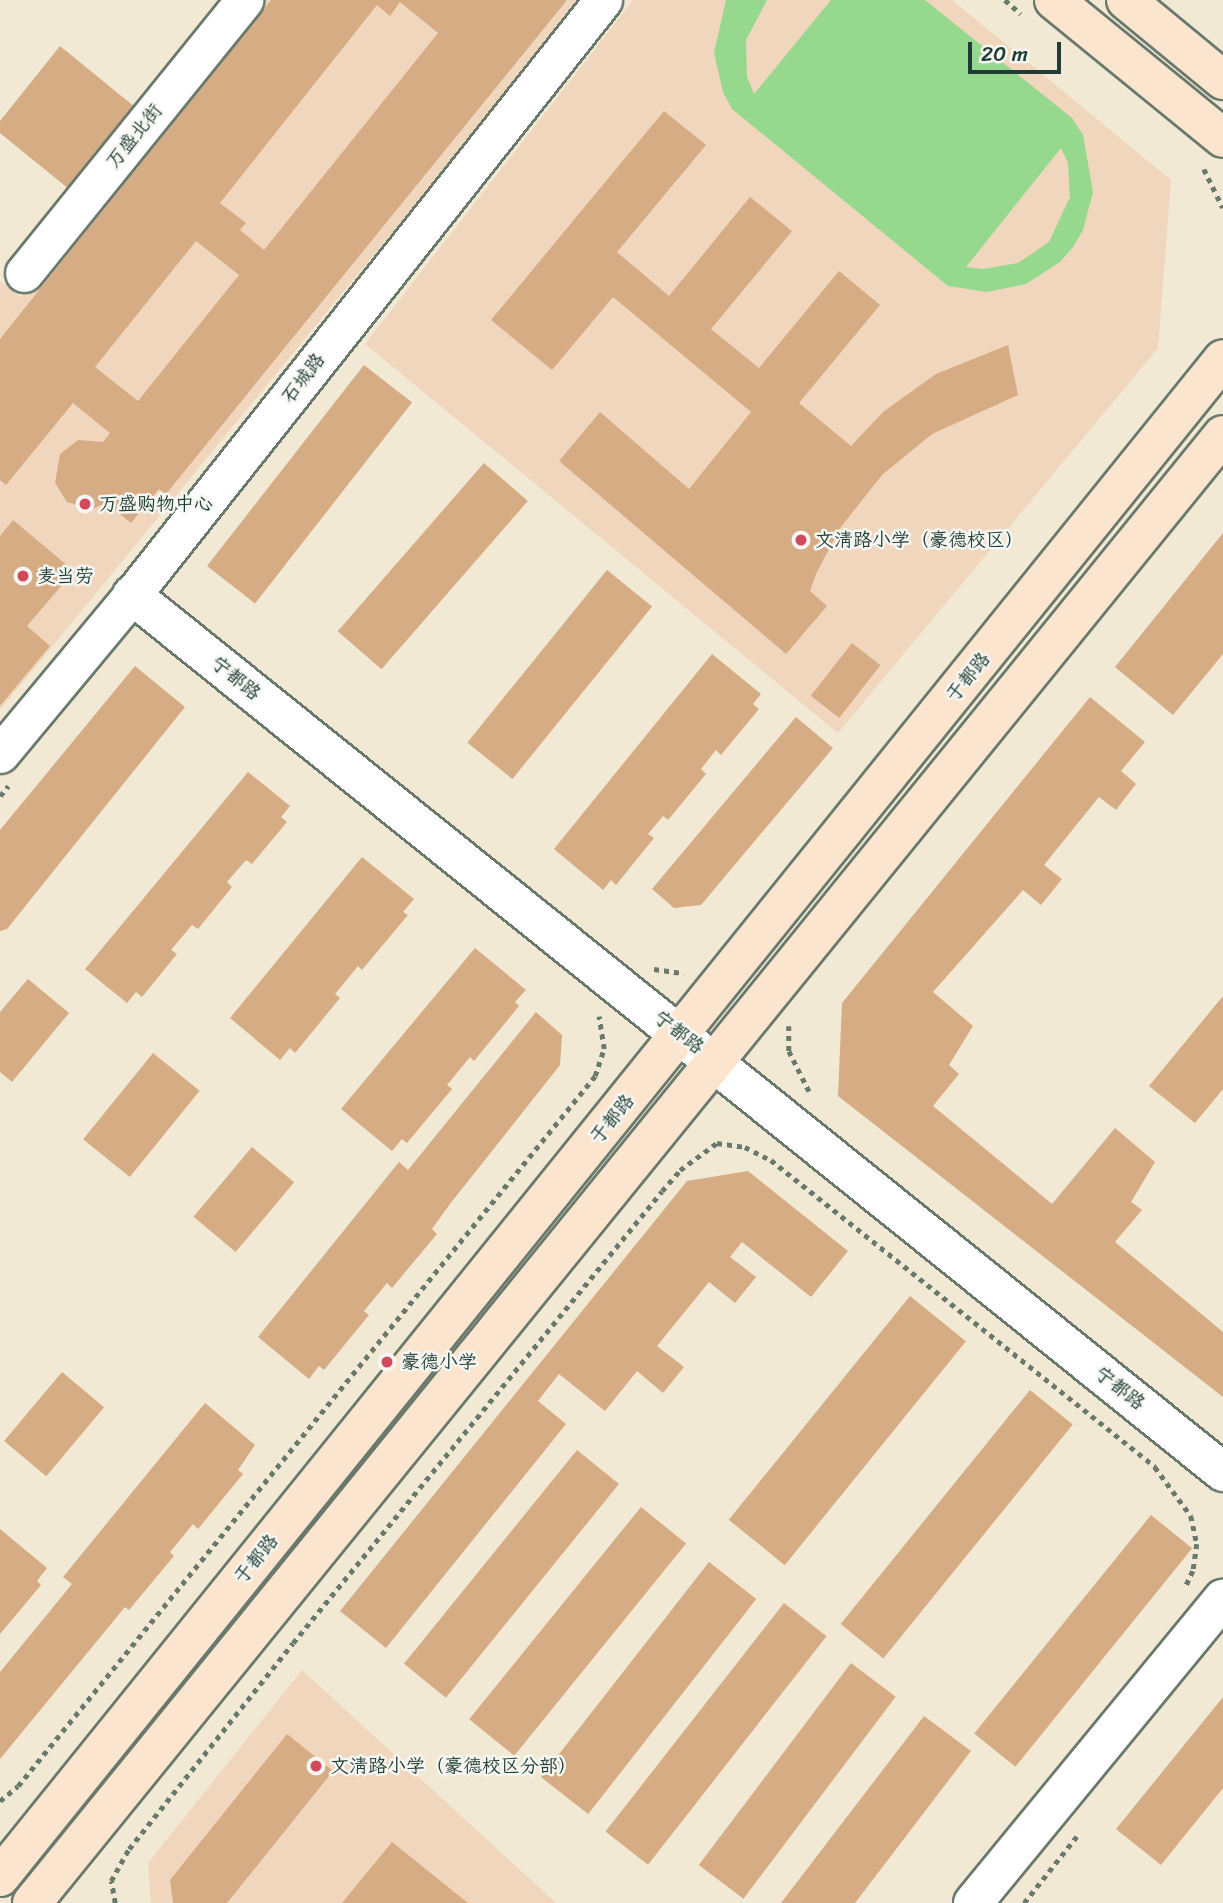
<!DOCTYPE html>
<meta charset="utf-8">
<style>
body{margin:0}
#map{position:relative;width:1223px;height:1903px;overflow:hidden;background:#f2e9d5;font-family:Sriracha,"LXGW WenKai TC",sans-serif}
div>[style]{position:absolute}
.built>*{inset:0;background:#f0d6bc}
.green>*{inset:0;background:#97d88f}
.building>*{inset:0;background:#d6ac85;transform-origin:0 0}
.path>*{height:4.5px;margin-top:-2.25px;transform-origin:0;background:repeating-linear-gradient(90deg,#69796c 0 5px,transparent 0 10px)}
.roads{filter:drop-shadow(2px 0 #69796c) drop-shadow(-2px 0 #69796c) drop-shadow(0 2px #69796c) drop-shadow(0 -2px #69796c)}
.minor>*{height:37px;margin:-18.5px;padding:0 18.5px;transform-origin:18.5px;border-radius:18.5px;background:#fff}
.tertiary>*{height:38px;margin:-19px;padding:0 19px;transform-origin:19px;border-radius:19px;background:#fff}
.secondary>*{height:38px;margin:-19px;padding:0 19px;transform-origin:19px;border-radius:19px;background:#fce5cf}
.dots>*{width:19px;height:19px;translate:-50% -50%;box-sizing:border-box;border:4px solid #f6f6f2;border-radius:50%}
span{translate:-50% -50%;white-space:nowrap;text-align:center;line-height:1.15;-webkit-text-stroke:5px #f6f6f2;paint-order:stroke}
.street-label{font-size:19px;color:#1f3d34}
.poi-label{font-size:19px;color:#1f3d34}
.left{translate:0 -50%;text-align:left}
.scale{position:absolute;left:968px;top:42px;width:93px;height:32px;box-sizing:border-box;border:4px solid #1f3d34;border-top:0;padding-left:9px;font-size:21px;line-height:24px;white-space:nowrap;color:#1f3d34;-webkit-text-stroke:5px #f6f6f2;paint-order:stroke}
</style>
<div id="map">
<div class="built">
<i style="clip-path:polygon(260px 0,583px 0,0 710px,0 281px,20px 297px)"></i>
<i style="clip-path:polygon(633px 0,952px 0,1171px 180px,1158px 348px,838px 733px,365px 344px)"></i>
<i style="clip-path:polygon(302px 1670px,556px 1903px,151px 1903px,148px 1863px)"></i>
</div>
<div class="green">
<i style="clip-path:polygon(evenodd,726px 0,767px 0,746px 40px,747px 77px,754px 94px,831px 0,925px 0,1072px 118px,1083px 135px,1093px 192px,1083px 230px,1073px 247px,1060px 262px,1026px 284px,987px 292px,948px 286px,732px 109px,723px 92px,714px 53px,726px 0,1061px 148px,1068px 163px,1070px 197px,1049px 242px,1018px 263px,983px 269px,966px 267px,1061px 148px)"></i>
</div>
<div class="building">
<i style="clip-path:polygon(evenodd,271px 0,567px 0,166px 494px,159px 489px,131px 523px,106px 503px,92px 509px,67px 502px,55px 483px,60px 454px,78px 440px,103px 442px,110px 433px,73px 403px,6px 485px,0 480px,0 339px,271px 0,400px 2px,438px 33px,264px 250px,240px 230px,246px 223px,220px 203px,377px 5px,390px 16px,400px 2px,271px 0,196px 241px,239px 275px,138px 401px,95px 367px,196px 241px)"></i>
<i style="clip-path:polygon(60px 46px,141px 112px,75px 194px,0 133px,0 121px)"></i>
<i style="clip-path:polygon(664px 111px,706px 145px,617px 252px,669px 296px,750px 197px,792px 231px,711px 329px,759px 368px,839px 271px,880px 305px,799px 403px,851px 446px,883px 412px,936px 374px,1008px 345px,1018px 395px,932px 434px,882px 475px,840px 528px,816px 574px,810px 591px,827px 606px,786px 654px,559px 461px,600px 412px,689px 489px,751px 412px,613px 297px,552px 370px,491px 320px)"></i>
<i style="left:364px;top:365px;width:61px;height:255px;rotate:38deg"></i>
<i style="left:484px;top:463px;width:58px;height:223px;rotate:41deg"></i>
<i style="clip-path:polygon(13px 520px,74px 571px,27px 626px,50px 646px,0 706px,0 536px)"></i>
<i style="clip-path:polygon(1223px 533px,1223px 654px,1173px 715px,1115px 667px)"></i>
<i style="left:607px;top:570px;width:58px;height:222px;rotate:39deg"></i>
<i style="left:852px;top:643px;width:36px;height:67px;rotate:38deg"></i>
<i style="clip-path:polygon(712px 654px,761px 694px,753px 704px,759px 709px,721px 755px,716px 750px,701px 769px,706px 774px,668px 820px,663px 816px,648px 834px,654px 838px,616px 885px,611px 880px,603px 890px,554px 849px)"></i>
<i style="clip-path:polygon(135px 666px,185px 707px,7px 929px,0 931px,0 830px)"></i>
<i style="clip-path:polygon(1090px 697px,1145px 742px,1121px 771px,1136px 784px,1116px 810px,1099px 797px,1044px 865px,1062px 879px,1041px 905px,1023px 890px,933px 992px,973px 1026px,949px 1065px,959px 1074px,933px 1106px,1052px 1204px,1115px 1128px,1155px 1162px,1131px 1202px,1142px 1210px,1115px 1242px,1223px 1332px,1223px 1397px,838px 1096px,842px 1003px)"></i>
<i style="clip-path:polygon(796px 717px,833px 748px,701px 905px,674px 908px,652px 889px)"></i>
<i style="clip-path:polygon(248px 772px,290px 806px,281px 817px,287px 822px,252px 864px,246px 860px,227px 882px,232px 887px,198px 929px,192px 925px,171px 950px,177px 954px,142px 997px,136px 992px,127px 1003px,85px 969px)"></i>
<i style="clip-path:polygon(362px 857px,414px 899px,403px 912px,408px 915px,362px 970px,358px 966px,335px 994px,340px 998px,295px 1053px,290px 1048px,280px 1060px,230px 1018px)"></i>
<i style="clip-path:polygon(475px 948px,526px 990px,515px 1002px,519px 1006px,474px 1061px,470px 1057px,447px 1085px,452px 1089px,407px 1143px,402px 1139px,392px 1151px,341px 1109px)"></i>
<i style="clip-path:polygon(28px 979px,69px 1013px,12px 1082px,0 1072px,0 1012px)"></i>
<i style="clip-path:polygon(1223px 996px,1223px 1089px,1195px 1123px,1149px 1086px)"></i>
<i style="clip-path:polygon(536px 1012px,562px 1035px,560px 1065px,450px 1204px,432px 1229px,437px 1234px,392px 1288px,387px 1283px,364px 1311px,369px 1315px,324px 1370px,319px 1366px,309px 1379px,258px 1337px,399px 1162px,408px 1170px)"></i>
<i style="left:153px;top:1053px;width:60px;height:111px;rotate:39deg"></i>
<i style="left:252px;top:1147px;width:55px;height:91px;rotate:40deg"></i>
<i style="clip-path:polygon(748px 1171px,848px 1251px,811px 1297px,742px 1242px,730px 1257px,756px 1277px,735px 1303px,709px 1282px,657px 1346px,684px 1367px,663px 1393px,637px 1371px,605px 1411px,559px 1374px,538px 1401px,566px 1424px,386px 1648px,340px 1611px,687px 1181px)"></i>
<i style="left:910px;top:1296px;width:72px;height:288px;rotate:39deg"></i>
<i style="left:62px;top:1372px;width:55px;height:90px;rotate:40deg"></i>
<i style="left:1030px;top:1390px;width:55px;height:301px;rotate:39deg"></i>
<i style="clip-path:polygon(205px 1403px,255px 1445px,238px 1470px,243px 1474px,198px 1529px,193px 1524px,170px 1552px,174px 1556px,129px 1610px,125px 1607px,0 1759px,0 1672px,72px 1584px,63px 1577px)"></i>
<i style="left:577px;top:1450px;width:54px;height:275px;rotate:39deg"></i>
<i style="left:641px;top:1507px;width:58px;height:273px;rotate:39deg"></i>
<i style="left:1151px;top:1515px;width:53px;height:281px;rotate:39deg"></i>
<i style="clip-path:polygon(0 1529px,47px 1568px,37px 1581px,41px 1585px,0 1634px)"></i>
<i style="left:709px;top:1562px;width:60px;height:273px;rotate:38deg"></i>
<i style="left:784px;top:1603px;width:54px;height:290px;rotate:38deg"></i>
<i style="left:851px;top:1663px;width:56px;height:253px;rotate:37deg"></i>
<i style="clip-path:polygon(1223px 1697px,1223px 1788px,1161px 1865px,1116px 1829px)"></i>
<i style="clip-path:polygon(924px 1716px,971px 1751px,855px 1903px,781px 1903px)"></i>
<i style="clip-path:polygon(287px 1734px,333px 1771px,227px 1903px,173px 1903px,170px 1880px)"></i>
<i style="clip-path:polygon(392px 1842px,468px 1903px,342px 1903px)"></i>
</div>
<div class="path">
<i style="left:1005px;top:0;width:21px;rotate:41deg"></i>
<i style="left:1204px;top:169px;width:43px;rotate:64deg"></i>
<i style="left:0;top:796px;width:13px;rotate:-51deg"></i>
<i style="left:654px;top:969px;width:30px;rotate:8deg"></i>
<i style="left:789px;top:1026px;width:25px;rotate:90deg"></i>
<i style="left:789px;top:1051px;width:47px;rotate:63.4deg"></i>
<i style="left:0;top:1801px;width:23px;rotate:-40deg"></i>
<i style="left:18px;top:1786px;width:915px;rotate:-50.9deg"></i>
<i style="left:595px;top:1076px;width:28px;rotate:-72deg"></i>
<i style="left:604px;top:1049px;width:33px;rotate:-99deg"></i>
<i style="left:115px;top:1903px;width:22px;rotate:-100deg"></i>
<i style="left:111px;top:1881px;width:37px;rotate:-61deg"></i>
<i style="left:129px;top:1849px;width:263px;rotate:-51.5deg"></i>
<i style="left:293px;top:1643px;width:583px;rotate:-50.77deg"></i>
<i style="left:662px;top:1191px;width:28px;rotate:-49deg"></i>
<i style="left:680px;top:1170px;width:46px;rotate:-36.1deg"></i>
<i style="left:717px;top:1143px;width:28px;rotate:8deg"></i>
<i style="left:745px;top:1147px;width:29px;rotate:27deg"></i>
<i style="left:771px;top:1160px;width:492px;rotate:38.6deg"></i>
<i style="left:1155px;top:1467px;width:61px;rotate:53.7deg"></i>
<i style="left:1191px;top:1516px;width:29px;rotate:78deg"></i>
<i style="left:1197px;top:1544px;width:27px;rotate:98deg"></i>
<i style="left:1193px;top:1571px;width:19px;rotate:115deg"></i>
<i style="left:1024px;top:1903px;width:85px;rotate:-51.7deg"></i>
</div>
<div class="roads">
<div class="minor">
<i style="left:24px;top:273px;width:351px;rotate:-51.1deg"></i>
<i style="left:0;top:754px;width:207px;rotate:-50.3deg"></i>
<i style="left:132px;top:595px;width:759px;rotate:-51.63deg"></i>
</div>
<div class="tertiary">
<i style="left:132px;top:595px;width:1400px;rotate:38.79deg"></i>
<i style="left:973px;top:1903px;width:394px;rotate:-50.6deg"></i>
</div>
<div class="secondary">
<i style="left:1054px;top:0;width:218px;rotate:39.2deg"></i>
<i style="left:1126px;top:0;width:126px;rotate:39.5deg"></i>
<i style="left:0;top:1877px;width:1949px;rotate:-51.14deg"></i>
<i style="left:32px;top:1903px;width:1890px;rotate:-50.95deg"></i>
</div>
</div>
<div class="dots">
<i style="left:85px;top:504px;background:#d1495b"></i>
<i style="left:801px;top:540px;background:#d1495b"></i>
<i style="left:23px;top:576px;background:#d1495b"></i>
<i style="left:387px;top:1362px;background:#d1495b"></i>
<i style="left:316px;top:1766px;background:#d1495b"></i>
</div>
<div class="street-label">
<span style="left:134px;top:136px;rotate:-51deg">万盛北街</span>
<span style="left:303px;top:378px;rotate:-52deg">石城路</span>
<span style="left:968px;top:677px;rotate:-51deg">于都路</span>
<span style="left:236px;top:678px;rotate:39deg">宁都路</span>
<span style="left:679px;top:1032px;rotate:38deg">宁都路</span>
<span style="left:612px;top:1119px;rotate:-51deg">于都路</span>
<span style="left:1120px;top:1388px;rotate:38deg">宁都路</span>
<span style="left:256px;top:1559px;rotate:-51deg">于都路</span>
</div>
<div class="poi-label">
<span class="left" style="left:99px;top:504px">万盛购物中心</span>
<span class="left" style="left:815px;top:540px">文清路小学（豪德校区）</span>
<span class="left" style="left:37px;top:576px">麦当劳</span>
<span class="left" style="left:401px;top:1362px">豪德小学</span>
<span class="left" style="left:330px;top:1766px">文清路小学（豪德校区分部）</span>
</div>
<div class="scale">20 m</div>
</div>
